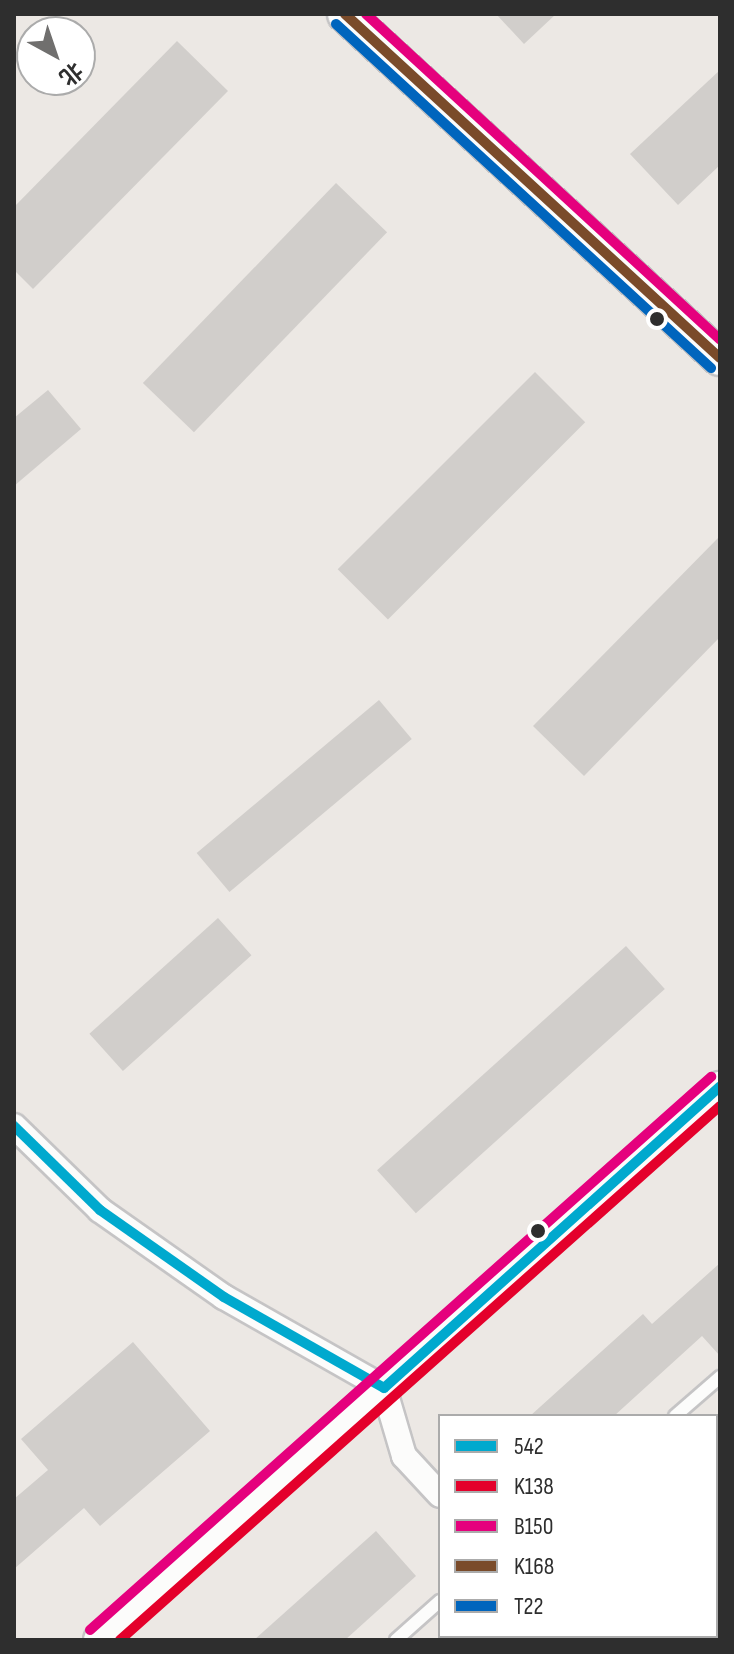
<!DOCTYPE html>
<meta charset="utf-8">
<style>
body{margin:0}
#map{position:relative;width:734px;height:1654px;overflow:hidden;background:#ece8e4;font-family:"Sofia Sans Condensed","Noto Sans SC",sans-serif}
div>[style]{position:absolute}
.building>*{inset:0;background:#d1cecb;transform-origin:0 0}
.roads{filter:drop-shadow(2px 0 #c5c4c5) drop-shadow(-2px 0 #c5c4c5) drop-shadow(0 2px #c5c4c5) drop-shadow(0 -2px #c5c4c5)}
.service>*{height:12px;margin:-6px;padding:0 6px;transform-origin:6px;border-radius:6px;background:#fcfcfb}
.minor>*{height:24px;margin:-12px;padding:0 12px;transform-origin:12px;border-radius:12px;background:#fcfcfb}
.tertiary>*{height:30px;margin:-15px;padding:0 15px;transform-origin:15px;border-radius:15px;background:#fcfcfb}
.secondary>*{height:34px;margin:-17px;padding:0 17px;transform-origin:17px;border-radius:17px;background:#fcfcfb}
.bus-1>*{height:10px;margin:-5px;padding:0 5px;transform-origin:5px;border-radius:5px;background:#00a9ce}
.bus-2>*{height:10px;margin:-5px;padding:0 5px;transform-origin:5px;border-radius:5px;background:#e4002b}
.bus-3>*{height:10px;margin:-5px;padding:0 5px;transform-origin:5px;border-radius:5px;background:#e5007d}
.bus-4>*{height:10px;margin:-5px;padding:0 5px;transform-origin:5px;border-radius:5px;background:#7a4b2a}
.bus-5>*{height:10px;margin:-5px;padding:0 5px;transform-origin:5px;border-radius:5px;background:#0065bd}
.dots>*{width:22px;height:22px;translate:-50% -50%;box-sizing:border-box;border:4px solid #fff;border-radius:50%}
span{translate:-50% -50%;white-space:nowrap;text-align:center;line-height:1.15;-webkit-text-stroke:7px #fff;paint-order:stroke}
.frame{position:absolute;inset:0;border:16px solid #2e2e2e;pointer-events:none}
.legend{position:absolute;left:438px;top:1414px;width:280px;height:224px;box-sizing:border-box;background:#fff;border:2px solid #ababab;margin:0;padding:10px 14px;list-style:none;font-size:24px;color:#2e2e2e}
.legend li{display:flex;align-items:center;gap:16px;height:40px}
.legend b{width:40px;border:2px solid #ababab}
.north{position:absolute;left:16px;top:16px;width:80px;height:80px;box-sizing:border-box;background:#fff;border:2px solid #ababab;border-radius:50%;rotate:140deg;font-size:22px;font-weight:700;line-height:32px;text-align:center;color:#2e2e2e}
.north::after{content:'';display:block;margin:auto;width:28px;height:36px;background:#706f6e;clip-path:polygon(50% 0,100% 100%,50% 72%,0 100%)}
</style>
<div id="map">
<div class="building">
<i style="clip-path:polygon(496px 14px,556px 14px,524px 44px)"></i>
<i style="clip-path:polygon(177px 41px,228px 91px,33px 289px,14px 270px,14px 207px)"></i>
<i style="clip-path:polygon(720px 70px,720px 165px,678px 205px,630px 154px)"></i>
<i style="left:336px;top:183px;width:71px;height:278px;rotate:44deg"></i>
<i style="left:535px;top:372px;width:71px;height:279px;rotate:45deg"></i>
<i style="clip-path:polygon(48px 390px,81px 429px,14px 486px,14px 418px)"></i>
<i style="clip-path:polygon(720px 536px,720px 637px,584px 776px,533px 726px)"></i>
<i style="left:379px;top:700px;width:51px;height:238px;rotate:50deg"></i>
<i style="left:218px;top:918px;width:50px;height:173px;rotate:48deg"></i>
<i style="left:626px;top:946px;width:58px;height:335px;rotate:48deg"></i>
<i style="clip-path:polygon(720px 1263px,720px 1356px,702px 1336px,614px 1416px,530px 1416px,643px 1314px,652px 1324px)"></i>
<i style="clip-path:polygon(133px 1342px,210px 1431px,100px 1526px,84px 1508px,14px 1569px,14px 1499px,48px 1470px,21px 1439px)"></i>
<i style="clip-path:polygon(376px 1531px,416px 1576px,345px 1640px,254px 1640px)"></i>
</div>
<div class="roads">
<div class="service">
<i style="left:675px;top:1416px;width:60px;rotate:-40.9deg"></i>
<i style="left:716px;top:1609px;width:5px;rotate:-37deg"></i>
<i style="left:396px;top:1640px;width:59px;rotate:-41.6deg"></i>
<i style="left:682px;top:1640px;width:6px;rotate:-45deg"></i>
</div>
<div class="minor">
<i style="left:14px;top:1126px;width:120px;rotate:44.3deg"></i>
<i style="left:100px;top:1210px;width:151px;rotate:35.1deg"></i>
<i style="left:224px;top:1297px;width:184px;rotate:29.6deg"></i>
<i style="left:384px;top:1388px;width:71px;rotate:73.6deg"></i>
<i style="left:404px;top:1456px;width:53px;rotate:47.3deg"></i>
<i style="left:569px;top:1636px;width:6px;rotate:45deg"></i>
</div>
<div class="tertiary">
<i style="left:99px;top:1640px;width:832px;rotate:-41.69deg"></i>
</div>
<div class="secondary">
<i style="left:345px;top:14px;width:509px;rotate:42.53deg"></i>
</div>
</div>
<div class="bus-1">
<i style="left:14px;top:1126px;width:120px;rotate:44.3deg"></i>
<i style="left:100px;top:1210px;width:151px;rotate:35.1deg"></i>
<i style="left:224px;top:1297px;width:184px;rotate:29.6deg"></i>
<i style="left:384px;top:1388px;width:451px;rotate:-41.9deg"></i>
</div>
<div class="bus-2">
<i style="left:120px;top:1640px;width:803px;rotate:-41.67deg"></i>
</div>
<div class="bus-3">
<i style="left:366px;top:14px;width:481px;rotate:42.6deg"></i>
<i style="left:90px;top:1630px;width:832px;rotate:-41.69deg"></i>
</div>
<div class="bus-4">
<i style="left:345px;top:14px;width:509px;rotate:42.53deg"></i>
</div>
<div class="bus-5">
<i style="left:336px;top:24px;width:509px;rotate:42.53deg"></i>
</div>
<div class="dots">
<i style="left:657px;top:319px;background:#2e2e2e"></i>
<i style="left:538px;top:1231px;background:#2e2e2e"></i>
</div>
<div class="frame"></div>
<ul class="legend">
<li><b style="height:10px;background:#00a9ce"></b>542</li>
<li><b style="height:10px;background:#e4002b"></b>K138</li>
<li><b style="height:10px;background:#e5007d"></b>B150</li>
<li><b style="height:10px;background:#7a4b2a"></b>K168</li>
<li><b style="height:10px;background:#0065bd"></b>T22</li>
</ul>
<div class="north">北</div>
</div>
